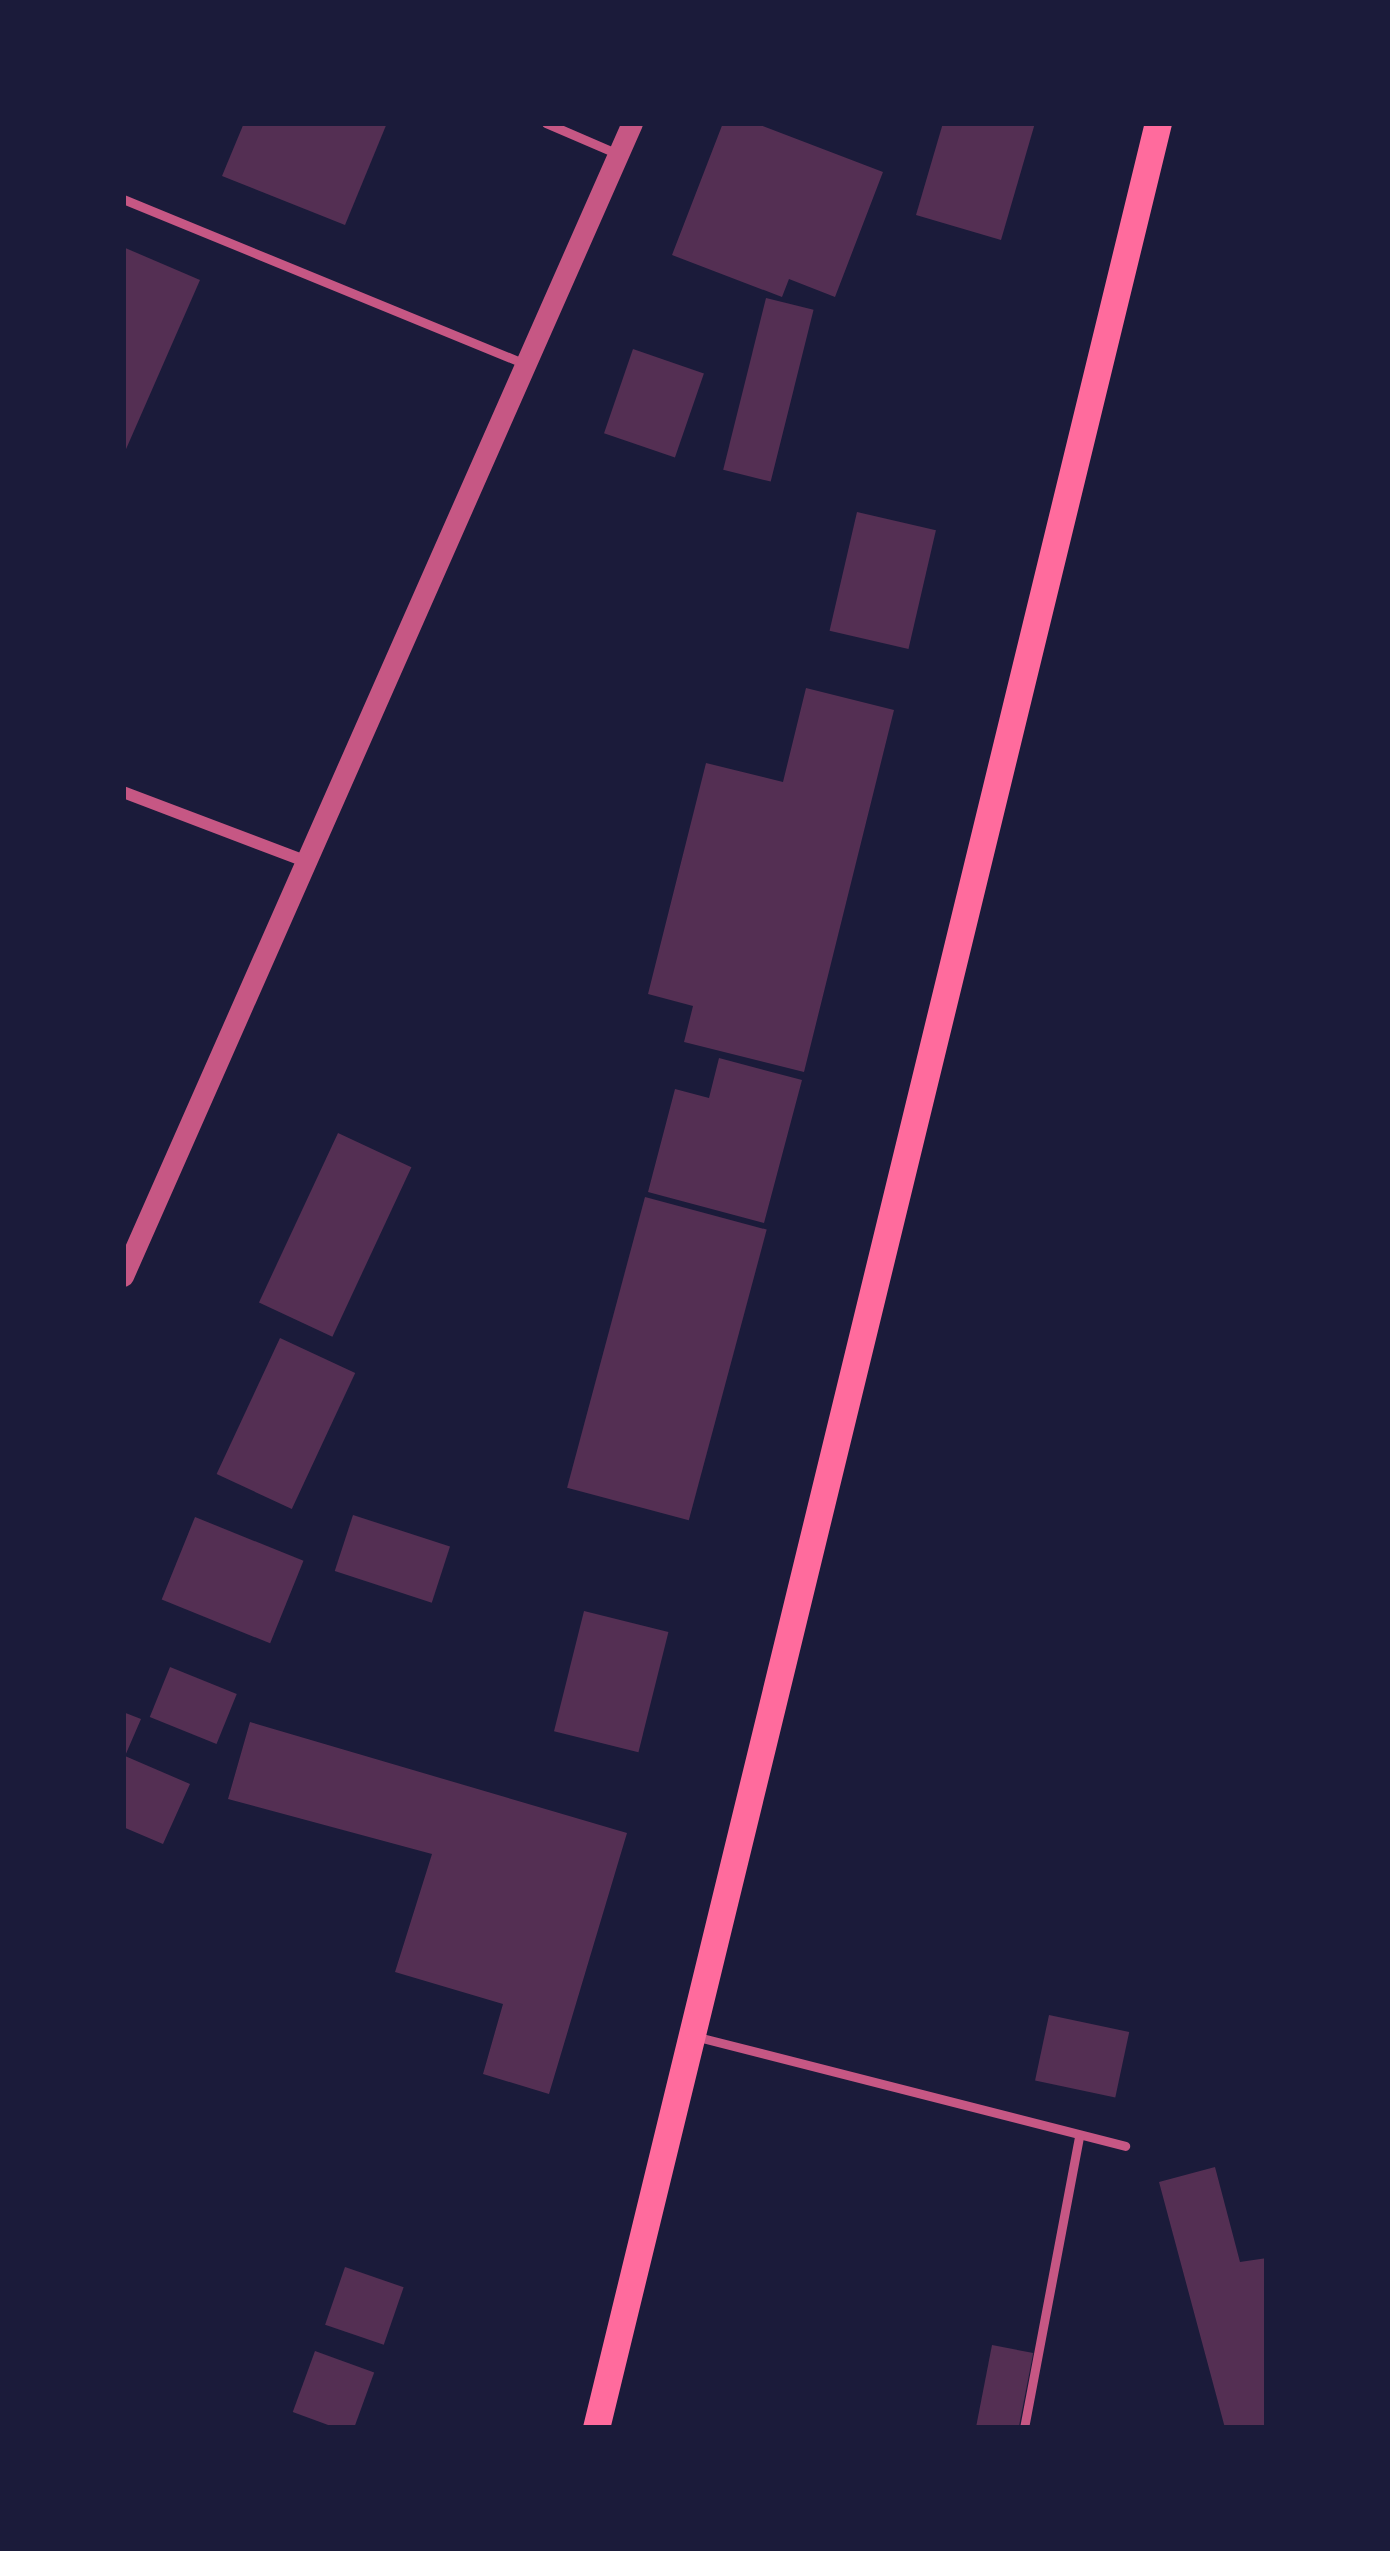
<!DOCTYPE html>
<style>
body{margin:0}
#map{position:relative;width:1390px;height:2551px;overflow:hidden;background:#1b1b3a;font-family:"Fira Sans Condensed",sans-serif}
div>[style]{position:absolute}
.building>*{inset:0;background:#542f53;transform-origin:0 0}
.service>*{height:9px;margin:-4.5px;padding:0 4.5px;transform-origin:4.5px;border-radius:4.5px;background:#c65784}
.minor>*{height:12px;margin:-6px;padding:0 6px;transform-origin:6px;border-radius:6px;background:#c65784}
.tertiary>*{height:21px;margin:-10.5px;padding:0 10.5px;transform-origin:10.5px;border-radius:10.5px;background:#c65784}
.primary>*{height:27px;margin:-13.5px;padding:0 13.5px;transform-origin:13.5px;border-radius:13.5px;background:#ff6b9d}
span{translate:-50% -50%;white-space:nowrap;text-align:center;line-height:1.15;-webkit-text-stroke:9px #1b1b3a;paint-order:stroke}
.frame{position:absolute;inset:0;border:126px solid #1b1b3a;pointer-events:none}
</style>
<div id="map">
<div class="building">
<i style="clip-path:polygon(244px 123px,387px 123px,345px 225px,222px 176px)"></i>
<i style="clip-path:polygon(723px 123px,755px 123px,883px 172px,835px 297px,789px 279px,782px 297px,672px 255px)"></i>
<i style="clip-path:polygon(943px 123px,1035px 123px,1001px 240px,916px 215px)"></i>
<i style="clip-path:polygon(123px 247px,200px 280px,123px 456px)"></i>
<i style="left:766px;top:298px;width:49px;height:177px;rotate:14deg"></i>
<i style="left:633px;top:349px;width:75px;height:89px;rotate:19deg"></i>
<i style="left:857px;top:512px;width:81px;height:122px;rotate:13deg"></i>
<i style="clip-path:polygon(806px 688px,894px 710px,804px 1072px,684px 1042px,693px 1006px,648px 994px,706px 763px,783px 782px)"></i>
<i style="clip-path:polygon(719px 1058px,802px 1080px,764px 1223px,648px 1192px,675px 1089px,709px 1098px)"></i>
<i style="left:338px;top:1133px;width:81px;height:187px;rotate:25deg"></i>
<i style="left:645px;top:1197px;width:126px;height:301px;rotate:15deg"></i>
<i style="left:280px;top:1338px;width:83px;height:150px;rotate:25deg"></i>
<i style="left:353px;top:1515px;width:102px;height:59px;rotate:18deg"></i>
<i style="left:195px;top:1517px;width:117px;height:89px;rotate:22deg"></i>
<i style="left:584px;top:1611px;width:87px;height:124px;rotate:14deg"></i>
<i style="left:170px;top:1667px;width:72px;height:54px;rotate:22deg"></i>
<i style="clip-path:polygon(123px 1712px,141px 1719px,125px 1756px,190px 1784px,163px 1844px,123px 1827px)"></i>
<i style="clip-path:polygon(250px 1722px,627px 1833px,549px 2094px,483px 2074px,503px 2004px,395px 1972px,432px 1854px,228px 1799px)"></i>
<i style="left:1049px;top:2015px;width:82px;height:67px;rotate:12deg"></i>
<i style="clip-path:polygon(1215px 2167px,1240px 2262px,1267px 2258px,1267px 2428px,1225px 2428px,1159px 2182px)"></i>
<i style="left:345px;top:2267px;width:62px;height:61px;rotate:19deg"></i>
<i style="left:992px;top:2345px;width:42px;height:84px;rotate:11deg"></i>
<i style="left:315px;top:2351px;width:63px;height:65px;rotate:20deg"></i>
</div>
<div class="service">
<i style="left:546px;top:123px;width:78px;rotate:23.3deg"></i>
<i style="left:123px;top:199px;width:435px;rotate:22.3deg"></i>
<i style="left:694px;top:2036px;width:445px;rotate:14.3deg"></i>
<i style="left:1024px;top:2428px;width:297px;rotate:-79.3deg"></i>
</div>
<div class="minor">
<i style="left:123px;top:792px;width:197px;rotate:20.8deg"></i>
</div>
<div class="tertiary">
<i style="left:123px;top:1276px;width:1260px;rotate:-66.18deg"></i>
</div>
<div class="primary">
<i style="left:596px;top:2428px;width:2373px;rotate:-76.3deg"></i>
</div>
<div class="frame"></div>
</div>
